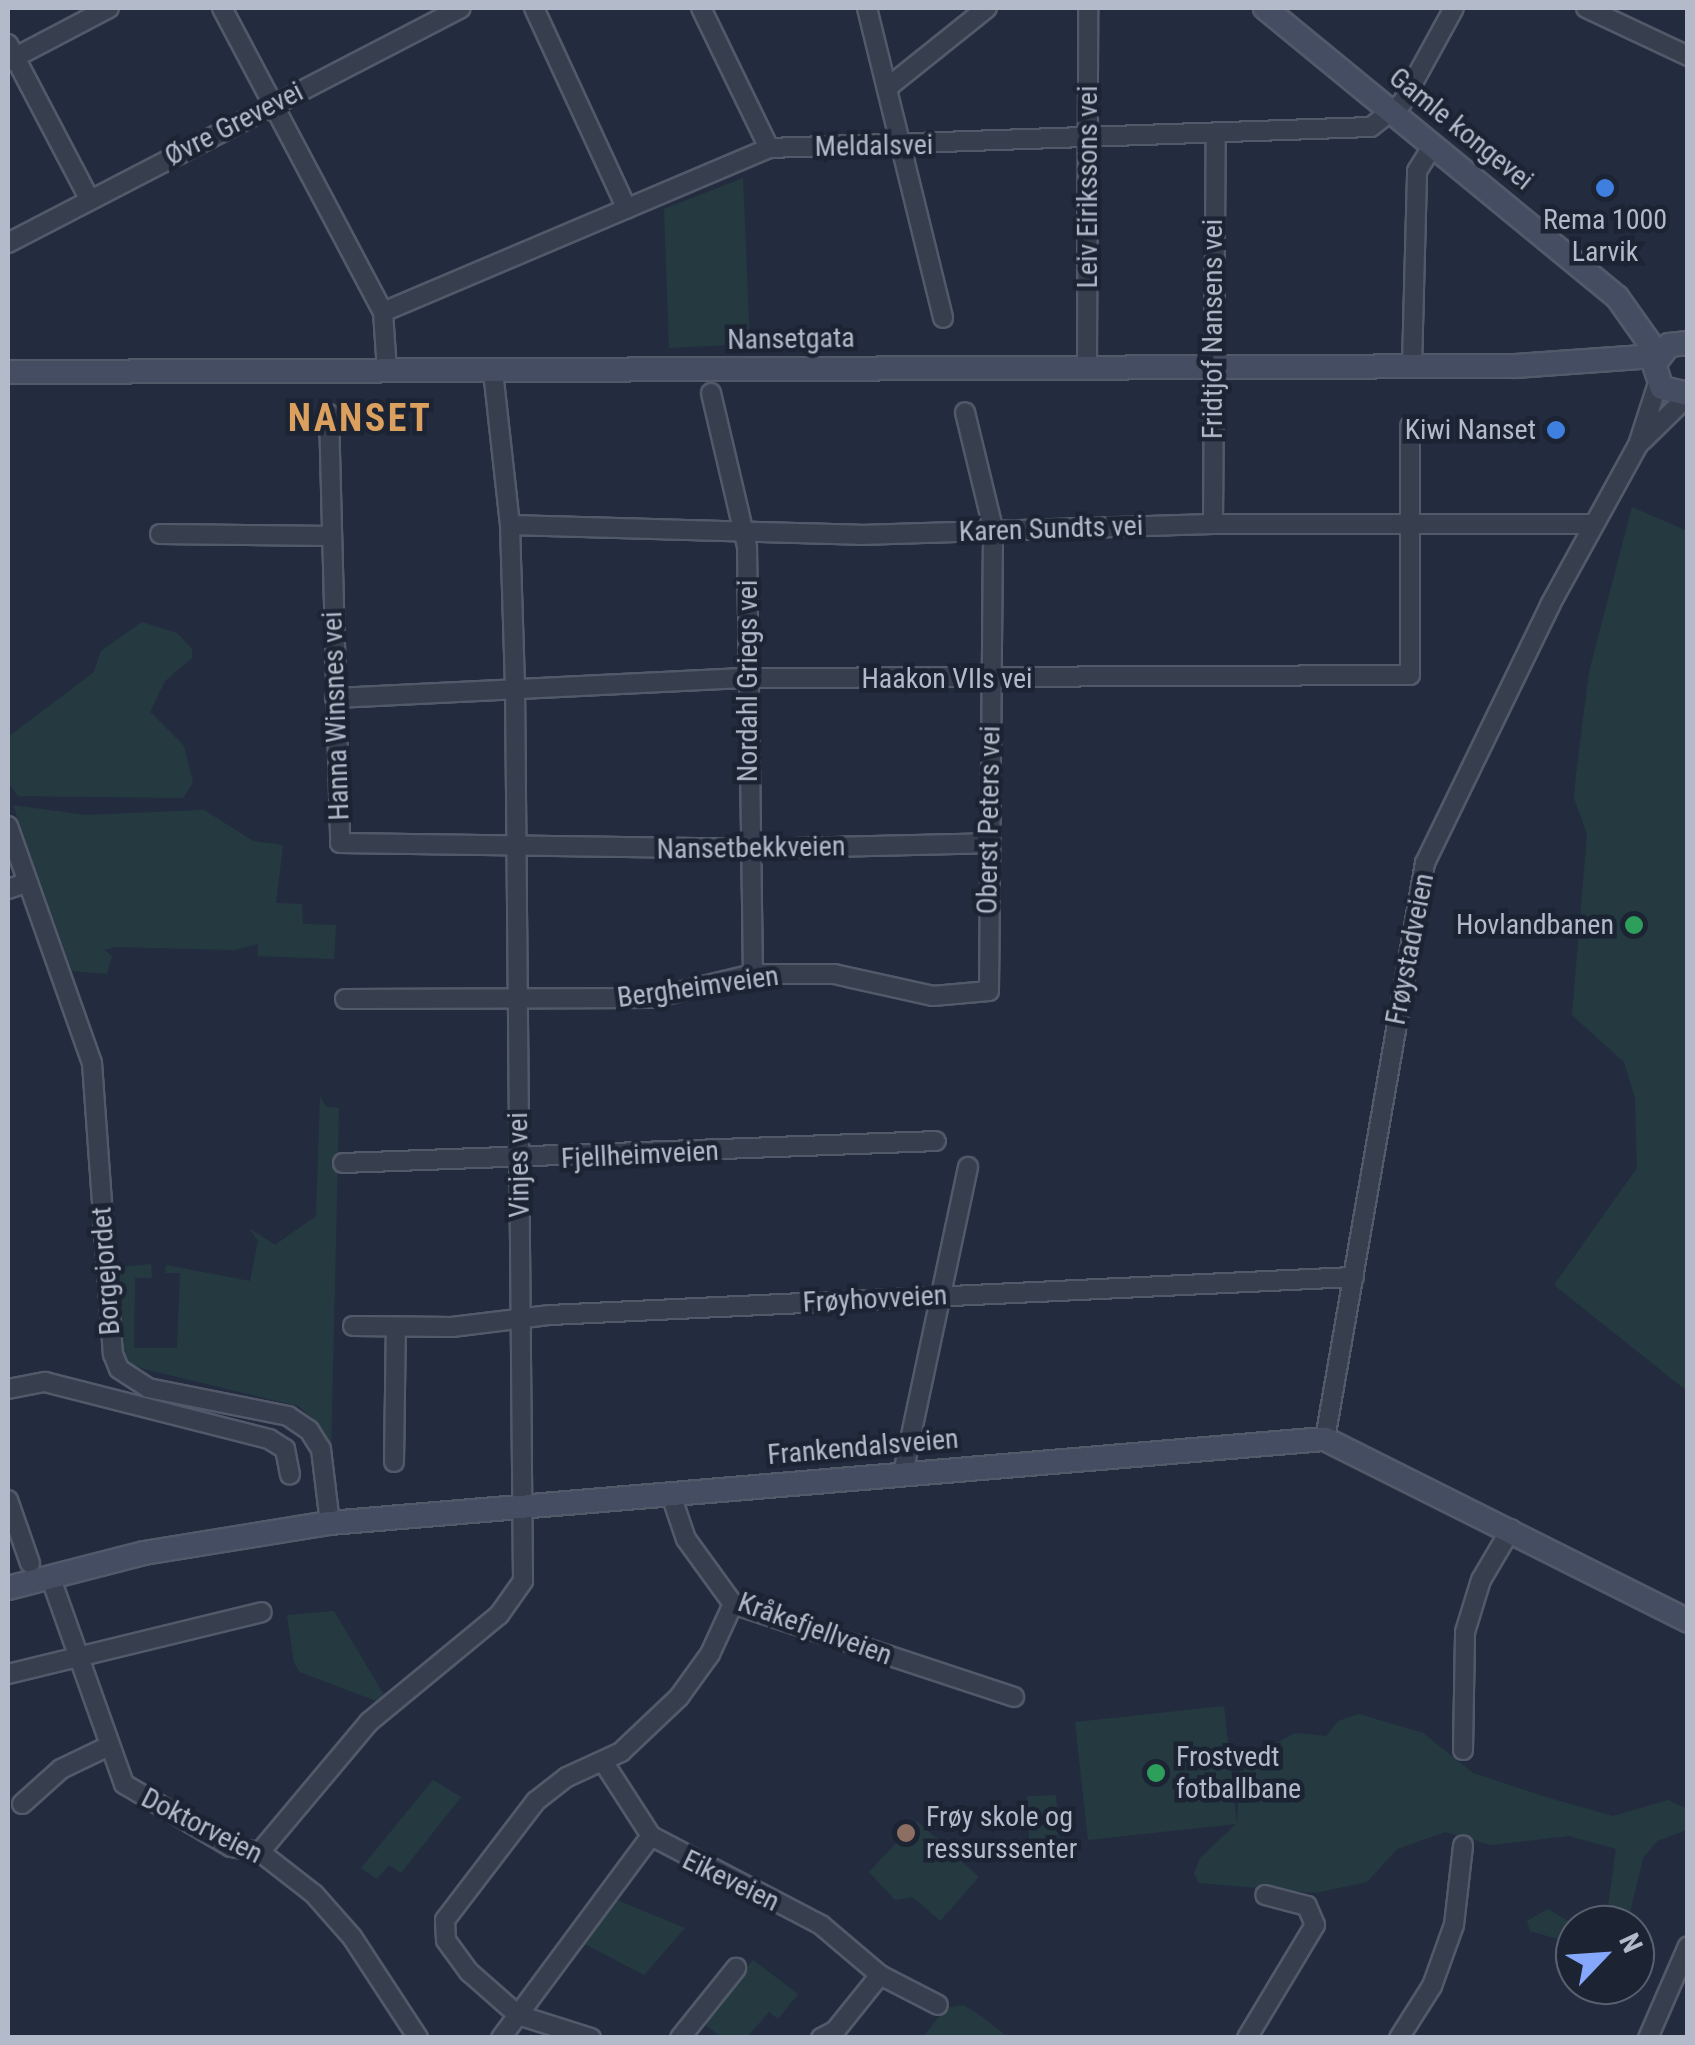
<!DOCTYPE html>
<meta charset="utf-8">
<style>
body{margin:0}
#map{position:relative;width:1695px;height:2045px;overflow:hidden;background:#232c3f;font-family:"Roboto Condensed",sans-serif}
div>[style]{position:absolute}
.green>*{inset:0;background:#253a40;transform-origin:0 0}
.roads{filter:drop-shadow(2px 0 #525a6a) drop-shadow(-2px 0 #525a6a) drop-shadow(0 2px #525a6a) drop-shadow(0 -2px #525a6a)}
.street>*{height:18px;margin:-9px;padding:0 9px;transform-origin:9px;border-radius:9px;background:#373f4f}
.secondary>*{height:22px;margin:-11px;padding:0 11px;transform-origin:11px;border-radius:11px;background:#454d62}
.dots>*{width:28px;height:28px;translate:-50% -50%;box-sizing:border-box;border:5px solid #1c2434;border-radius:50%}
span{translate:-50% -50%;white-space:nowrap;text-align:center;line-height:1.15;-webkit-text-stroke:9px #1c2434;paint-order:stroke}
.street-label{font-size:28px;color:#b3baca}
.poi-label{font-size:28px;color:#b3baca}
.right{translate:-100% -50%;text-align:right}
.left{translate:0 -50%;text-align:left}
.district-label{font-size:38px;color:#dba05e;font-weight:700;letter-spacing:2.5px}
.frame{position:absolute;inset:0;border:10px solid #b3baca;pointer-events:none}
.north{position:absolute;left:1555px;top:1905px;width:100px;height:100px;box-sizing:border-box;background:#1c2434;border:2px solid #586070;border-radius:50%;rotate:65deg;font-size:28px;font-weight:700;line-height:40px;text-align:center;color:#b3baca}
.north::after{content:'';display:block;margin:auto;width:35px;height:45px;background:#85a8fd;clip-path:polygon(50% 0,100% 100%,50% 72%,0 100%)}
</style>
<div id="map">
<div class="green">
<i style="clip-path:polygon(743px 178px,750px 344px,669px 348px,664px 209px)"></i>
<i style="clip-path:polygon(1632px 507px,1687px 531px,1687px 1391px,1554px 1285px,1637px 1168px,1635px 1098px,1624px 1062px,1572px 1015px,1587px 834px,1574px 798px,1576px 775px,1589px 672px)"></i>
<i style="clip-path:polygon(142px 622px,177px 633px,192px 649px,192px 658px,165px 681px,150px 712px,184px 746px,193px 782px,183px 798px,18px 796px,8px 782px,8px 737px,94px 672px,101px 651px)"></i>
<i style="clip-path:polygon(13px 805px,85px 815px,204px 810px,253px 841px,283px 845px,276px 903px,302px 904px,303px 924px,336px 925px,334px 959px,258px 956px,258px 944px,235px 950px,116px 947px,104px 950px,112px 956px,107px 974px,72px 971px)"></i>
<i style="clip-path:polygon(320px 1097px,326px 1107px,339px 1108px,331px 1454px,315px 1420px,298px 1406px,132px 1366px,121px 1353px,119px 1308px,120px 1267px,151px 1264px,152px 1278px,135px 1278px,134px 1348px,177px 1348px,180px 1273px,165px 1273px,166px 1265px,250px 1281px,258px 1241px,249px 1228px,275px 1245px,316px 1216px)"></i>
<i style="clip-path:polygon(334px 1611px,384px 1695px,376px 1701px,300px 1672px,294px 1663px,287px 1615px)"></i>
<i style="clip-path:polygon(1224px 1706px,1237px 1825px,1240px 1768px,1247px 1758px,1295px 1733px,1326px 1736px,1338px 1721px,1359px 1714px,1423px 1733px,1473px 1773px,1549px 1798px,1613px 1816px,1668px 1800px,1687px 1809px,1687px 1830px,1657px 1841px,1643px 1858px,1627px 1925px,1597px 1925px,1608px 1906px,1616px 1849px,1569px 1836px,1491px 1845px,1445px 1832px,1397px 1849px,1367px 1882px,1315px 1893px,1199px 1883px,1194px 1874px,1200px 1858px,1236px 1824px,1088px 1840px,1075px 1722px)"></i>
<i style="clip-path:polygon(433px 1780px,461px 1797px,401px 1873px,389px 1865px,377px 1879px,361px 1868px)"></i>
<i style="left:1056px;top:1795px;width:44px;height:29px;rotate:87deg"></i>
<i style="clip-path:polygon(917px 1821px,979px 1877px,940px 1921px,913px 1897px,895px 1900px,869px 1872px)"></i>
<i style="clip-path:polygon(612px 1898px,685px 1928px,644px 1975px,579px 1941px)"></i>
<i style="clip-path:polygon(1548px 1909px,1575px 1925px,1575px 1944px,1530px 1931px,1527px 1921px)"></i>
<i style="clip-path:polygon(753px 1960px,798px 1994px,778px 2019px,769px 2012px,747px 2037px,721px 2037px,702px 2022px)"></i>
<i style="clip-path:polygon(963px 2005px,977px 2013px,1008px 2037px,922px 2038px,946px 2008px)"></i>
</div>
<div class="roads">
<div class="street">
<i style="left:222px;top:8px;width:344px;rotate:62.1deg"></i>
<i style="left:383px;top:312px;width:58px;rotate:86.1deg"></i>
<i style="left:534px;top:8px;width:221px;rotate:65.2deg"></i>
<i style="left:701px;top:8px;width:156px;rotate:64.1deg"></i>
<i style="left:867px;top:8px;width:319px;rotate:76.2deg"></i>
<i style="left:1586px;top:8px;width:113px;rotate:25.2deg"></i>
<i style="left:8px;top:44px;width:176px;rotate:62.3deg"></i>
<i style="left:8px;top:61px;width:114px;rotate:-27.7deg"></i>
<i style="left:887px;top:88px;width:128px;rotate:-38.7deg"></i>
<i style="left:8px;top:243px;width:510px;rotate:-27.42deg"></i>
<i style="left:383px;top:312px;width:419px;rotate:-23deg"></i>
<i style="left:769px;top:148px;width:602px;rotate:-2deg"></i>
<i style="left:1371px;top:127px;width:39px;rotate:-38deg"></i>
<i style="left:1402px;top:103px;width:108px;rotate:-61.3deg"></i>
<i style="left:1412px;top:366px;width:195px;rotate:-88.5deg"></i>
<i style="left:1417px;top:171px;width:31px;rotate:-58deg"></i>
<i style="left:1087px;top:367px;width:359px;rotate:-89.8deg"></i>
<i style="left:711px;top:393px;width:157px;rotate:76.8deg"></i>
<i style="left:747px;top:546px;width:428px;rotate:89.2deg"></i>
<i style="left:329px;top:414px;width:429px;rotate:88.5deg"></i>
<i style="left:340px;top:843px;width:409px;rotate:0.8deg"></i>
<i style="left:749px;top:849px;width:239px;rotate:-1.4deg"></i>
<i style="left:1642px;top:441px;width:64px;rotate:-44.4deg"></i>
<i style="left:1213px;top:524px;width:390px;rotate:-89.6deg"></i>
<i style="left:510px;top:525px;width:350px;rotate:1.6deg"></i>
<i style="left:860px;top:535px;width:353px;rotate:-1.8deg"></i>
<i style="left:1213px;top:524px;width:380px"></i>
<i style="left:160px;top:534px;width:172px;rotate:0.7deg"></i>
<i style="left:335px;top:698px;width:415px;rotate:-2.8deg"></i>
<i style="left:750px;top:678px;width:660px;rotate:-0.26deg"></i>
<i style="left:1410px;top:675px;width:249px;rotate:-90deg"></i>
<i style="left:8px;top:826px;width:251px;rotate:70.5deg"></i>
<i style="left:92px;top:1063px;width:292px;rotate:85.9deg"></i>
<i style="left:113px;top:1354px;width:16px;rotate:68deg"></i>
<i style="left:119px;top:1369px;width:35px;rotate:33deg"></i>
<i style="left:148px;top:1388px;width:143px;rotate:11.3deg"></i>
<i style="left:288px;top:1416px;width:25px;rotate:34deg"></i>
<i style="left:309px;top:1430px;width:22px;rotate:58deg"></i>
<i style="left:321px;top:1449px;width:75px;rotate:83.1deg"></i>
<i style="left:8px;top:889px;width:21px;rotate:-19deg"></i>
<i style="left:345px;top:999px;width:308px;rotate:-0.2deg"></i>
<i style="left:653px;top:998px;width:103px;rotate:-13.5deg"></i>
<i style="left:753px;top:974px;width:81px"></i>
<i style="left:834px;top:974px;width:101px;rotate:12.5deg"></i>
<i style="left:933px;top:996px;width:56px;rotate:-5.1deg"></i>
<i style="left:989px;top:991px;width:463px;rotate:-89.5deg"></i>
<i style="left:993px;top:528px;width:119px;rotate:-103.6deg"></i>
<i style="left:343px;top:1163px;width:593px;rotate:-2.12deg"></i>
<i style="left:353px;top:1326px;width:99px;rotate:0.6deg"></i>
<i style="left:452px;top:1327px;width:99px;rotate:-7deg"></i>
<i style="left:550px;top:1315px;width:805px;rotate:-2.71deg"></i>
<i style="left:8px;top:1389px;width:38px;rotate:-11deg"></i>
<i style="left:45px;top:1382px;width:231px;rotate:14.3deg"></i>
<i style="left:269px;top:1439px;width:19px;rotate:32deg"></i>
<i style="left:285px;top:1449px;width:26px;rotate:79deg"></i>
<i style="left:1325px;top:1439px;width:585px;rotate:-80.15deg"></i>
<i style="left:1425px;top:863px;width:287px;rotate:-64.1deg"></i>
<i style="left:1550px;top:605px;width:183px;rotate:-61.2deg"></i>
<i style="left:1638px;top:445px;width:65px;rotate:-72.1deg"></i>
<i style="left:394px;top:1462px;width:135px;rotate:-89.2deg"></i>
<i style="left:903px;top:1473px;width:313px;rotate:-78deg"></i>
<i style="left:671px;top:1495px;width:46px;rotate:71.2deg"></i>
<i style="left:686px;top:1539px;width:80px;rotate:54.1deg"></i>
<i style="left:733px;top:1604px;width:296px;rotate:18.3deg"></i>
<i style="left:8px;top:1500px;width:67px;rotate:70.8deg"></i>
<i style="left:50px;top:1576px;width:221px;rotate:70.4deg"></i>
<i style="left:124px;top:1784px;width:124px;rotate:30.5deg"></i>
<i style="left:231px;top:1847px;width:29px;rotate:10deg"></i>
<i style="left:260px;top:1852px;width:68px;rotate:37.9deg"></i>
<i style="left:314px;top:1894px;width:57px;rotate:48.5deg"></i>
<i style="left:352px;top:1937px;width:121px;rotate:56.8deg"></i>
<i style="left:8px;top:1674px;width:261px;rotate:-13.7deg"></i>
<i style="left:1463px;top:1750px;width:118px;rotate:-89deg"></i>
<i style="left:1465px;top:1632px;width:54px;rotate:-72.9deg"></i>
<i style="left:1481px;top:1580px;width:59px;rotate:-59.5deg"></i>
<i style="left:604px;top:1763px;width:87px;rotate:57.2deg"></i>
<i style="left:651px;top:1836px;width:192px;rotate:27.6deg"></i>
<i style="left:821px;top:1925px;width:77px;rotate:40.3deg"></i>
<i style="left:22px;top:1804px;width:52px;rotate:-41.9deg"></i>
<i style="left:61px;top:1769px;width:53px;rotate:-25.6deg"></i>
<i style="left:260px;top:1852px;width:170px;rotate:-50deg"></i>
<i style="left:369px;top:1722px;width:168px;rotate:-39.5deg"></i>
<i style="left:499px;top:1615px;width:42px;rotate:-54.8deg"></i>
<i style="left:523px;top:1581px;width:895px;rotate:-90.51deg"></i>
<i style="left:515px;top:686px;width:161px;rotate:-91.8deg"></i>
<i style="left:510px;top:525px;width:156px;rotate:-96.3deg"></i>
<i style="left:501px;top:2038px;width:252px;rotate:-53.4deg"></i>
<i style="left:591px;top:2038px;width:77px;rotate:-162.5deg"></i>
<i style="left:518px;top:2015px;width:65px;rotate:-138.7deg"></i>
<i style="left:469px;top:1972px;width:39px;rotate:-126deg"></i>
<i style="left:446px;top:1940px;width:20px;rotate:-93deg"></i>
<i style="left:445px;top:1920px;width:150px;rotate:-52.6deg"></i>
<i style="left:536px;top:1801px;width:39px;rotate:-38deg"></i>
<i style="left:567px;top:1777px;width:60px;rotate:-24.8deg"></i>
<i style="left:621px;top:1752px;width:80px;rotate:-43.5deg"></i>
<i style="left:679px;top:1697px;width:53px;rotate:-54.2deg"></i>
<i style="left:710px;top:1654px;width:55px;rotate:-65.3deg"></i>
<i style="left:680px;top:2038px;width:90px;rotate:-51.3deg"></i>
<i style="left:821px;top:2038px;width:16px;rotate:-27deg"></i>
<i style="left:835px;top:2031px;width:72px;rotate:-51.2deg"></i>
<i style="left:880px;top:1975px;width:65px;rotate:27.3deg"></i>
<i style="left:1247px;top:2038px;width:132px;rotate:-59deg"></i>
<i style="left:1315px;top:1925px;width:21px;rotate:-113deg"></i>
<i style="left:1307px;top:1906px;width:43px;rotate:-165.3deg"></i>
<i style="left:1399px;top:2038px;width:62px;rotate:-57.6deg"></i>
<i style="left:1432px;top:1986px;width:65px;rotate:-70.2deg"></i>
<i style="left:1454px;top:1925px;width:80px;rotate:-83.5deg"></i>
<i style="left:1648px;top:2038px;width:100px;rotate:-66.5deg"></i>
</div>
<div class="secondary">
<i style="left:1265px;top:8px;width:455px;rotate:39.4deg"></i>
<i style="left:1617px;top:297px;width:71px;rotate:54.7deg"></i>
<i style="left:1688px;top:343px;width:19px;rotate:174deg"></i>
<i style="left:1669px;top:345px;width:24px;rotate:128deg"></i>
<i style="left:1654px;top:364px;width:25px;rotate:72deg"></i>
<i style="left:1662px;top:388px;width:27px;rotate:13deg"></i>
<i style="left:8px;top:372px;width:1508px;rotate:-0.23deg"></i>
<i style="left:1516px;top:366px;width:141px;rotate:-4.1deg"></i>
<i style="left:8px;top:1588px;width:140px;rotate:-14.4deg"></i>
<i style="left:144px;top:1553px;width:188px;rotate:-9.2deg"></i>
<i style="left:330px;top:1523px;width:999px;rotate:-4.83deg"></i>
<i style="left:1325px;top:1439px;width:406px;rotate:26.6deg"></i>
</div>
</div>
<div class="dots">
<i style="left:1605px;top:188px;background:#3f7fe0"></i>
<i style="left:1556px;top:430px;background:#3f7fe0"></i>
<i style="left:1634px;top:925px;background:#2e9e5b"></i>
<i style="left:1156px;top:1773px;background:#2e9e5b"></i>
<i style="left:906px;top:1833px;background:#8d6e63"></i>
</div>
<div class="street-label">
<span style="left:234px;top:124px;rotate:-27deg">Øvre Grevevei</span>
<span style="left:1461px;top:129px;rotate:39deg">Gamle kongevei</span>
<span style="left:874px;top:146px;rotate:-1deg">Meldalsvei</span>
<span style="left:1088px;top:187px;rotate:-90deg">Leiv Eirikssons vei</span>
<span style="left:1213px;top:329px;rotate:-90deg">Fridtjof Nansens vei</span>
<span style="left:791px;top:339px;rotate:-1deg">Nansetgata</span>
<span style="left:1051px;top:529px;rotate:-2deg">Karen Sundts vei</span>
<span style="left:947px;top:679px">Haakon VIIs vei</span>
<span style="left:748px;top:681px;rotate:-90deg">Nordahl Griegs vei</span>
<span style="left:336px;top:716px;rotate:-92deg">Hanna Winsnes vei</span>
<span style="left:989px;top:820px;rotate:-89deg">Oberst Peters vei</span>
<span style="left:751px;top:848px;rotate:-1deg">Nansetbekkveien</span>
<span style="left:1410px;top:949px;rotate:-79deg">Frøystadveien</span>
<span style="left:698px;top:987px;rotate:-8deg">Bergheimveien</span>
<span style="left:640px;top:1155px;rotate:-3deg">Fjellheimveien</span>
<span style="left:519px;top:1165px;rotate:-91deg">Vinjes vei</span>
<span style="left:106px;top:1271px;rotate:-94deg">Borgejordet</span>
<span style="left:875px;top:1299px;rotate:-3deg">Frøyhovveien</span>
<span style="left:863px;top:1447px;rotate:-5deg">Frankendalsveien</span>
<span style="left:815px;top:1629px;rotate:20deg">Kråkefjellveien</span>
<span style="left:202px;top:1826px;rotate:27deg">Doktorveien</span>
<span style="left:731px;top:1881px;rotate:26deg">Eikeveien</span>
</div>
<div class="poi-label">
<span style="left:1605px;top:236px">Rema 1000<br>Larvik</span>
<span class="right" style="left:1536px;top:430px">Kiwi Nanset</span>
<span class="right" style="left:1614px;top:925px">Hovlandbanen</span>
<span class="left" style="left:1176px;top:1773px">Frostvedt<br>fotballbane</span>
<span class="left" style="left:926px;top:1833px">Frøy skole og<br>ressurssenter</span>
</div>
<div class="district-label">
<span style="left:360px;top:419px">NANSET</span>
</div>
<div class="frame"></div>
<div class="north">N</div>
</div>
